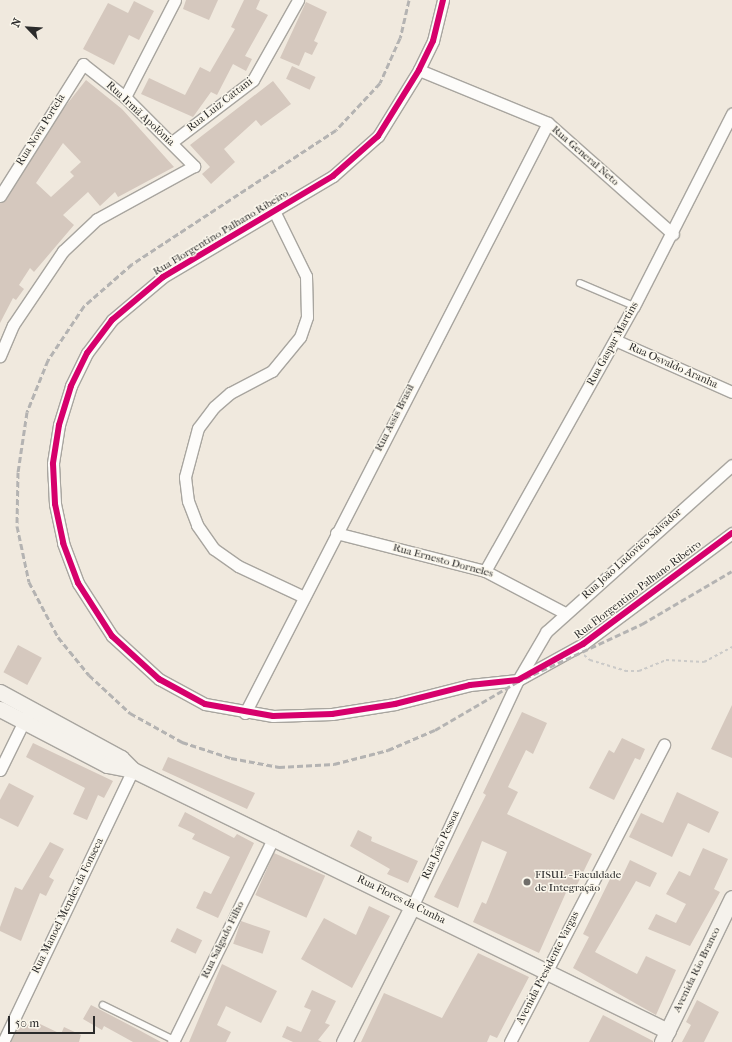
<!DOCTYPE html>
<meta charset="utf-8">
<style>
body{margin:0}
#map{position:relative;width:732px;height:1042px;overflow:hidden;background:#f0e9de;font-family:"IM FELL French Canon",serif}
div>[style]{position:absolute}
.building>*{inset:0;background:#d5c8be;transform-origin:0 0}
.path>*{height:2px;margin-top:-1px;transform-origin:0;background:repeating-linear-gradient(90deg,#cbcac8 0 3px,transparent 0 6px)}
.roads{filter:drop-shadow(1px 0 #a8a59f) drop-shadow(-1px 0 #a8a59f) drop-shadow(0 1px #a8a59f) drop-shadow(0 -1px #a8a59f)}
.lane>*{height:5.5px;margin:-2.75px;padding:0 2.75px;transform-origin:2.75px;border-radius:2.75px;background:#fdfcfa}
.street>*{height:11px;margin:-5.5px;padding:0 5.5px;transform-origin:5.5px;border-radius:5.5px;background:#fdfcfa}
.secondary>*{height:15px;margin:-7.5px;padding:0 7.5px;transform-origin:7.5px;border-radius:7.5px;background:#f5f2ec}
.rail>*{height:3px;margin-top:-1.5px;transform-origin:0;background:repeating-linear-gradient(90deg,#b4b3b2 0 6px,transparent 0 9px)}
.cycleway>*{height:6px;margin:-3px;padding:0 3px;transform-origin:3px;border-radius:3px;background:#d6006c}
.dots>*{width:11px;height:11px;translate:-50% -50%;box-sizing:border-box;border:2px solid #fbf7ec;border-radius:50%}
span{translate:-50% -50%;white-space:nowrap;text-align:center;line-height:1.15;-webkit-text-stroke:3px #fbf7ec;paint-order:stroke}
.street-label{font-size:11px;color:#2b2b2b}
.poi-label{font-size:11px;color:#2b2b2b}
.left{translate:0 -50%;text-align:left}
.north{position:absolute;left:8px;top:8px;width:40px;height:40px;-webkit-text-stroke:3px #fbf7ec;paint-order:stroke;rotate:295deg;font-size:11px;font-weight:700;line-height:16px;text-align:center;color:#2b2b2b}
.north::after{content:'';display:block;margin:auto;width:14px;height:18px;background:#2b2b2b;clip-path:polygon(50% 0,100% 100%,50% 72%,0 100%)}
.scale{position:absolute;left:8px;top:1016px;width:87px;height:18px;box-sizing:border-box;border:2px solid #2b2b2b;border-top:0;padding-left:5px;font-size:12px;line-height:14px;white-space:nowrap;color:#2b2b2b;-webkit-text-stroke:3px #fbf7ec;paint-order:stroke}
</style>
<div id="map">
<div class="building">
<i style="clip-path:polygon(186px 0,218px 0,209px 20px,183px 9px)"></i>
<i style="clip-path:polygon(244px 0,260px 0,256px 9px,268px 15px,245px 56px,252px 59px,246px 71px,233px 64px,217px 95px,211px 92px,193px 117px,141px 94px,149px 78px,185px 95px,200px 67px,210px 72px,235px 29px,231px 27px)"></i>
<i style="clip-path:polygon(134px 1px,154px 11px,139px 40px,129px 35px,114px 65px,83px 49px,108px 3px,128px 13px)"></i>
<i style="clip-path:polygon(306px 2px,327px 12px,314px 41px,318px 43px,312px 55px,305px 52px,299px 66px,280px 58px)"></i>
<i style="left:292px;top:66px;width:26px;height:14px;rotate:25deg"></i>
<i style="clip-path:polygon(evenodd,86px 80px,122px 109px,174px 167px,118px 197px,115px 192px,100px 206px,88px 192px,63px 215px,74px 225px,34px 272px,30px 268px,19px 285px,24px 289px,16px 300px,13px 298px,0 323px,0 203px,6px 200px,60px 113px,86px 80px,63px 143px,81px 162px,70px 172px,74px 176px,51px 197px,36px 183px,63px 143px)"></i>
<i style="clip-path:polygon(273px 81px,291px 104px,261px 126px,256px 120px,224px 149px,235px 162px,211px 184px,202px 174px,210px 167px,190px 145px)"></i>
<i style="left:18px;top:645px;width:27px;height:31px;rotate:28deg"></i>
<i style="clip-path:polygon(732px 705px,732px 758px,711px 749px)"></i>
<i style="clip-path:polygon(522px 712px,547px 723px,533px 754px,526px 750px,508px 787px,518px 792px,507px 814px,592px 854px,574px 891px,568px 888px,539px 953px,473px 922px,482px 902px,486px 904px,507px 852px,482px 841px,458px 908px,434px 897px,486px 795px,483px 793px)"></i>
<i style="clip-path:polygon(622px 738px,645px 749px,640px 760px,635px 758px,614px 800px,589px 788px,609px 750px,614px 753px)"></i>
<i style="clip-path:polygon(33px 743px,113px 781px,104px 798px,98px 795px,87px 820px,73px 814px,85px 788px,26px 757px)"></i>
<i style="clip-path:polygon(168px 757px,255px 793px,247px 809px,162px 770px)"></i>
<i style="clip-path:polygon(9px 783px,34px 796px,18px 827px,0 818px,0 800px)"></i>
<i style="clip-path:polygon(677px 792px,719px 812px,709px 833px,688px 823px,672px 857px,629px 837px,641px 813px,663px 823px)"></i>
<i style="clip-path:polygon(185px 812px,234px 838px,237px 834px,254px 843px,218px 918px,196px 908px,204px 891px,211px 894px,230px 857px,192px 839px,195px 834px,178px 826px)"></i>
<i style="clip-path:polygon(358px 830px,372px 837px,371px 841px,418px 861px,408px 883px,387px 874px,390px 869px,350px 846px)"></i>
<i style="clip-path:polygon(50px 842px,64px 849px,49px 877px,54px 880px,46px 896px,40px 893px,21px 941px,0 931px,0 927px,15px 887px,22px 890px)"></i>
<i style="clip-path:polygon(703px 848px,728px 859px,714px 889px,720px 892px,690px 946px,648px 929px,656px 914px,676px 923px,686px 904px,666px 894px,679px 871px,690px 876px)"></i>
<i style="left:274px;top:853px;width:56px;height:46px;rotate:24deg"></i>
<i style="clip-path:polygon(630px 860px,657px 873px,650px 887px,636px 881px,595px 952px,637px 974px,646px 956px,676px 970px,656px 1015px,573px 968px,589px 937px,583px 934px,611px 877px,620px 881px)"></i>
<i style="clip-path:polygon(369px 906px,390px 916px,352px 988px,301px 959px,324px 918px,356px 935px)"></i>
<i style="left:241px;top:921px;width:31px;height:24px;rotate:19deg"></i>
<i style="left:177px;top:928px;width:28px;height:15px;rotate:26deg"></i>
<i style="clip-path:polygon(478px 953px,529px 977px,497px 1038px,490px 1035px,487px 1042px,361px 1042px,384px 993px,442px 1018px)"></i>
<i style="clip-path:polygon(222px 964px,277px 991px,261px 1023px,226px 1006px,217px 1025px,231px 1032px,226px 1042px,189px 1042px)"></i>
<i style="clip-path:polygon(312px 990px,336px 1001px,325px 1023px,330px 1025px,318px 1040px,322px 1042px,293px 1042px,282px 1037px,287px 1026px,301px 1032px,311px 1010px,304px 1007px)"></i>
<i style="clip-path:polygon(697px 1000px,719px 1012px,704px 1042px,682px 1042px,691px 1025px,686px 1022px)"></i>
<i style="clip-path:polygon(91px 1005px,137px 1029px,161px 1042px,133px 1042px,104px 1026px,102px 1030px,83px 1019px)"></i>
<i style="clip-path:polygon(603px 1015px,653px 1041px,653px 1042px,589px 1042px)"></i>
<i style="clip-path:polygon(21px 1021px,38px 1030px,40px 1024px,61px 1034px,64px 1027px,81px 1035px,79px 1042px,11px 1042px)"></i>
</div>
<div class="path">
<i style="left:584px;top:655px;width:8px;rotate:40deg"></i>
<i style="left:590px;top:660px;width:37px;rotate:17deg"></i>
<i style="left:625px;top:671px;width:14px"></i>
<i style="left:639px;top:671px;width:29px;rotate:-22deg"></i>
<i style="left:666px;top:660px;width:38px;rotate:3deg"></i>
<i style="left:704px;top:662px;width:32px;rotate:-28deg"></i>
</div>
<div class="roads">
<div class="lane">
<i style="left:580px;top:283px;width:59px;rotate:23.1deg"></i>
<i style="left:103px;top:1005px;width:79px;rotate:26.2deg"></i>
</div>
<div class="street">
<i style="left:443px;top:0;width:42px;rotate:103.7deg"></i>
<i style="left:433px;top:41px;width:32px;rotate:116deg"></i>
<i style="left:419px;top:70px;width:78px;rotate:121.8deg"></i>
<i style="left:378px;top:136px;width:60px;rotate:138.4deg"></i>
<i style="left:333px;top:176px;width:198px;rotate:149.3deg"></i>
<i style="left:163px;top:277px;width:67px;rotate:139.9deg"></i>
<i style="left:112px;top:320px;width:41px;rotate:127.1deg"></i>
<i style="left:87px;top:353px;width:37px;rotate:116deg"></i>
<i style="left:71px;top:386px;width:41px;rotate:107.1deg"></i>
<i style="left:59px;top:425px;width:39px;rotate:99deg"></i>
<i style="left:53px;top:464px;width:40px;rotate:87.1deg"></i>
<i style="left:55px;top:504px;width:40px;rotate:78deg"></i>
<i style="left:63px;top:543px;width:43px;rotate:69.4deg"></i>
<i style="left:78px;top:583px;width:63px;rotate:57.3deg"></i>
<i style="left:112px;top:636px;width:64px;rotate:42.5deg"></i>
<i style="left:159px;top:679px;width:52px;rotate:28.5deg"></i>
<i style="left:205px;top:704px;width:69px;rotate:10deg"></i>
<i style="left:273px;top:716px;width:59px;rotate:-1.9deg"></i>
<i style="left:332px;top:714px;width:64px;rotate:-9deg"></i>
<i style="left:395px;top:704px;width:77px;rotate:-14.2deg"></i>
<i style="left:470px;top:685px;width:48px;rotate:-5.9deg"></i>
<i style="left:518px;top:680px;width:74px;rotate:-29deg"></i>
<i style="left:583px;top:644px;width:186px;rotate:-36.7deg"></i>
<i style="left:419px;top:70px;width:139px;rotate:22.3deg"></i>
<i style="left:548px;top:123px;width:167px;rotate:41.6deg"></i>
<i style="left:125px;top:97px;width:109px;rotate:-62.7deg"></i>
<i style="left:172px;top:142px;width:102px;rotate:-37.4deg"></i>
<i style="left:253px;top:80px;width:92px;rotate:-60.6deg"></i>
<i style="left:0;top:196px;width:156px;rotate:-57.8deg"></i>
<i style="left:83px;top:64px;width:53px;rotate:38.2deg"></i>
<i style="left:125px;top:97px;width:98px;rotate:45deg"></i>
<i style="left:194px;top:166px;width:111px;rotate:151.3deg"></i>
<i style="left:97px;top:219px;width:47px;rotate:136.7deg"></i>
<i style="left:63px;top:251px;width:89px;rotate:124deg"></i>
<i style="left:13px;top:325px;width:34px;rotate:113deg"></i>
<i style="left:275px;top:213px;width:70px;rotate:63.8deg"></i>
<i style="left:306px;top:276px;width:41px;rotate:88.6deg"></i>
<i style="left:307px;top:317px;width:21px;rotate:109deg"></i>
<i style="left:300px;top:337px;width:44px;rotate:129.5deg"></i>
<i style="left:272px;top:371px;width:47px;rotate:152.4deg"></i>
<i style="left:230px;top:393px;width:21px;rotate:139deg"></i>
<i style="left:214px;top:407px;width:26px;rotate:127deg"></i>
<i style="left:198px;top:428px;width:51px;rotate:104.9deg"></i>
<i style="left:185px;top:477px;width:24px;rotate:83deg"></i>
<i style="left:188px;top:501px;width:26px;rotate:69deg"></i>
<i style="left:197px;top:525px;width:29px;rotate:55deg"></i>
<i style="left:214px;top:549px;width:29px;rotate:35deg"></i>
<i style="left:238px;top:566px;width:73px;rotate:25.2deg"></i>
<i style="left:615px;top:340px;width:128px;rotate:24deg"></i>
<i style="left:336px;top:533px;width:154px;rotate:14.3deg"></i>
<i style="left:485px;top:571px;width:90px;rotate:27.7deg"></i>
<i style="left:485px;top:571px;width:304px;rotate:-60.7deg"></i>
<i style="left:634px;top:306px;width:216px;rotate:-63deg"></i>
<i style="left:245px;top:713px;width:663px;rotate:-62.82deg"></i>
<i style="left:0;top:770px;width:61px;rotate:-63.9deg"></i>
<i style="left:413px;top:905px;width:248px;rotate:-65deg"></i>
<i style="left:518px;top:680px;width:56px;rotate:-59.7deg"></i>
<i style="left:546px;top:632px;width:250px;rotate:-41.9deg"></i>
<i style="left:3px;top:1042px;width:301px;rotate:-64.5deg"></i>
<i style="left:173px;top:1042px;width:229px;rotate:-63.8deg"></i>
<i style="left:510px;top:1042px;width:335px;rotate:-62.6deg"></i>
</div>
<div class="secondary">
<i style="left:0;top:692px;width:138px;rotate:28.6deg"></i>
<i style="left:121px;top:758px;width:17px;rotate:45deg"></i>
<i style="left:133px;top:770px;width:595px;rotate:26.01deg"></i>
<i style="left:0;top:709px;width:121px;rotate:27.6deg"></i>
<i style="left:107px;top:765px;width:26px;rotate:11deg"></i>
<i style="left:344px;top:1042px;width:153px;rotate:-63.3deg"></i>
<i style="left:662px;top:1042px;width:160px;rotate:-64.1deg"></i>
</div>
</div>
<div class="rail">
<i style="left:409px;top:0;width:39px;rotate:103deg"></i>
<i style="left:400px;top:38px;width:49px;rotate:114deg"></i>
<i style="left:380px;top:83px;width:64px;rotate:133.1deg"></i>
<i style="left:336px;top:130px;width:244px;rotate:146.7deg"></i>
<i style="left:132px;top:264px;width:64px;rotate:138.8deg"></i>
<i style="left:84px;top:306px;width:65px;rotate:123.7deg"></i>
<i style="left:48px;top:360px;width:56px;rotate:112deg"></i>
<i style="left:27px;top:412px;width:61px;rotate:98.5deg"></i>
<i style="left:18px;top:472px;width:54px;rotate:91.1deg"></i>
<i style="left:17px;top:526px;width:57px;rotate:77.9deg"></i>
<i style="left:29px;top:582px;width:62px;rotate:62.2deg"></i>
<i style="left:58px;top:637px;width:49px;rotate:50.8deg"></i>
<i style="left:89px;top:675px;width:56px;rotate:42.8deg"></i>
<i style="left:130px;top:713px;width:60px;rotate:29.1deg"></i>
<i style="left:182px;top:742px;width:52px;rotate:18.1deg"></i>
<i style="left:231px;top:758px;width:49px;rotate:10.6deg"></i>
<i style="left:279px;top:767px;width:55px;rotate:-3.1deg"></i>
<i style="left:334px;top:764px;width:56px;rotate:-14.5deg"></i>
<i style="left:388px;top:750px;width:51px;rotate:-23.1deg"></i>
<i style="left:435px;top:730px;width:95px;rotate:-30.3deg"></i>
<i style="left:517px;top:682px;width:138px;rotate:-24.9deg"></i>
<i style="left:642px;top:624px;width:104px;rotate:-30.5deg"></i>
</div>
<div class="cycleway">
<i style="left:443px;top:0;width:42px;rotate:103.7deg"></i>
<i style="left:433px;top:41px;width:32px;rotate:116deg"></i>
<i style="left:419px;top:70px;width:78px;rotate:121.8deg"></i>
<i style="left:378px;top:136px;width:60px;rotate:138.4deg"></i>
<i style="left:333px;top:176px;width:198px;rotate:149.3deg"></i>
<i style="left:163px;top:277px;width:67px;rotate:139.9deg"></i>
<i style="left:112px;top:320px;width:41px;rotate:127.1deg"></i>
<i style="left:87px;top:353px;width:37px;rotate:116deg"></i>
<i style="left:71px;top:386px;width:41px;rotate:107.1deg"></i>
<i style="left:59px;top:425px;width:39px;rotate:99deg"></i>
<i style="left:53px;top:464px;width:40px;rotate:87.1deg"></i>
<i style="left:55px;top:504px;width:40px;rotate:78deg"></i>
<i style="left:63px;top:543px;width:43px;rotate:69.4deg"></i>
<i style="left:78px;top:583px;width:63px;rotate:57.3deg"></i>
<i style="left:112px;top:636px;width:64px;rotate:42.5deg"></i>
<i style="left:159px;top:679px;width:52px;rotate:28.5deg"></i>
<i style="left:205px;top:704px;width:69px;rotate:10deg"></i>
<i style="left:273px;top:716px;width:59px;rotate:-1.9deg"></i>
<i style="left:332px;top:714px;width:64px;rotate:-9deg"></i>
<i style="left:395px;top:704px;width:77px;rotate:-14.2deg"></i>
<i style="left:470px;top:685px;width:48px;rotate:-5.9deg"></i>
<i style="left:518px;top:680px;width:74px;rotate:-29deg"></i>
<i style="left:583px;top:644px;width:186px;rotate:-36.7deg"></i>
</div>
<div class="dots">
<i style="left:527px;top:882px;background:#706e6a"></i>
</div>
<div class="street-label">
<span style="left:220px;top:105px;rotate:-38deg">Rua Luiz Cattani</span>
<span style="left:140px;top:114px;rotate:43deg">Rua Irmã Apolônia</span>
<span style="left:41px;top:130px;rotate:-58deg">Rua Nova Portela</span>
<span style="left:585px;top:156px;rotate:41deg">Rua General Neto</span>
<span style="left:221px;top:233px;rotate:-31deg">Rua Florgentino Palhano Ribeiro</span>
<span style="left:613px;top:344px;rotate:-61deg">Rua Gaspar Martins</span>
<span style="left:673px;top:366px;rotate:24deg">Rua Osvaldo Aranha</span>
<span style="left:395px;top:418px;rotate:-63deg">Rua Assis Brasil</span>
<span style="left:632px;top:554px;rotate:-42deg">Rua João Ludovico Salvador</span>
<span style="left:443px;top:561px;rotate:15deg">Rua Ernesto Dorneles</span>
<span style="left:638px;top:590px;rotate:-37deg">Rua Florgentino Palhano Ribeiro</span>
<span style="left:441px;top:845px;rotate:-65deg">Rua João Pessoa</span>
<span style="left:401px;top:900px;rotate:26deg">Rua Flores da Cunha</span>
<span style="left:68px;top:906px;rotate:-64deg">Rua Manoel Mendes da Fonseca</span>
<span style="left:223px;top:940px;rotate:-64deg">Rua Salgado Filho</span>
<span style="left:548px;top:968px;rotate:-63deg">Avenida Presidente Vargas</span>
<span style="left:697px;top:970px;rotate:-64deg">Avenida Rio Branco</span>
</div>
<div class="poi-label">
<span class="left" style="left:535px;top:882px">FISUL - Faculdade<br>de Integração</span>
</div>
<div class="north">N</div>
<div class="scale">50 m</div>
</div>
